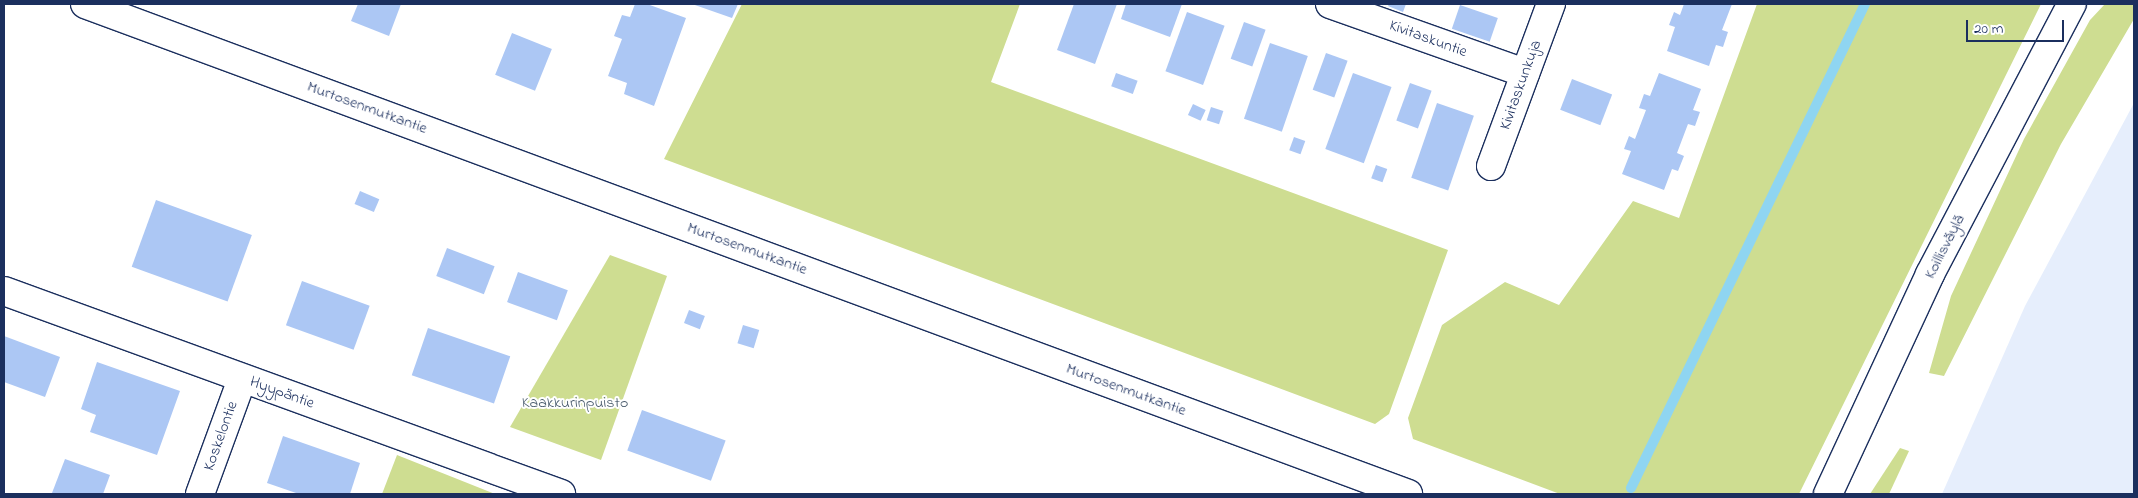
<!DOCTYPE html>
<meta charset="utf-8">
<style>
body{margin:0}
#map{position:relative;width:2138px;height:498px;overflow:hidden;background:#fff;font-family:"Indie Flower",sans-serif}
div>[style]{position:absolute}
.built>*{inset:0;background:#e6eefc}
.green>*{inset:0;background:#cedd91}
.stream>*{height:10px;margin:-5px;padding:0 5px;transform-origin:5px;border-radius:5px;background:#8fd5f1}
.building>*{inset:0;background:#acc7f4;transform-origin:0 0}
.roads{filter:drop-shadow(1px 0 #1b2f5e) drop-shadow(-1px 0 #1b2f5e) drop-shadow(0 1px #1b2f5e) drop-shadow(0 -1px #1b2f5e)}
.minor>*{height:28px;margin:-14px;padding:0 14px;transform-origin:14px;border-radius:14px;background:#fff}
.tertiary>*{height:28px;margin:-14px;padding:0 14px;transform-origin:14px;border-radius:14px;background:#fff}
.secondary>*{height:28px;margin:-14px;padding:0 14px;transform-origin:14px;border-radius:14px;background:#fff}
span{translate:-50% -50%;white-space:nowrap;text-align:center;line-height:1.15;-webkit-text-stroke:4px #fff;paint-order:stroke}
.street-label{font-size:16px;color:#1b2f5e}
.park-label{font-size:16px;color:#485a6b}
.frame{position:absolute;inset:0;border:5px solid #1b2f5e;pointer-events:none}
.scale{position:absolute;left:1966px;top:20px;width:98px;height:22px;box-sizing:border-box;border:2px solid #1b2f5e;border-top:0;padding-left:6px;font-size:15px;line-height:18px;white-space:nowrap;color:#1b2f5e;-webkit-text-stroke:4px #fff;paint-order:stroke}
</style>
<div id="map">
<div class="built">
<i style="clip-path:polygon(2134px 103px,2134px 494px,1942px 494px,2025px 306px)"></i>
</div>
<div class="green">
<i style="clip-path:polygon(742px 4px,1020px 4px,991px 82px,1448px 250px,1389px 414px,1375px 424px,664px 159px)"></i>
<i style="clip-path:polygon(1757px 4px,2041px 4px,1799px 494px,1560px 494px,1413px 439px,1408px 418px,1442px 325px,1505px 282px,1559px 305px,1633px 201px,1679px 218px)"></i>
<i style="clip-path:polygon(2105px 4px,2134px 4px,2134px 19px,2061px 144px,1944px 376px,1929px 373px,1951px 296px,2024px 139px,2090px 20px)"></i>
<i style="clip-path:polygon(610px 255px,667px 276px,601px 460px,510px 427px)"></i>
<i style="clip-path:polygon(1900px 448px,1909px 451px,1889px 494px,1870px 494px)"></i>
<i style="clip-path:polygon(397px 455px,495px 494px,382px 494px)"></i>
</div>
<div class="stream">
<i style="left:1631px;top:488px;width:538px;rotate:-64.2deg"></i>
</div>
<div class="building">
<i style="clip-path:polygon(358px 4px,401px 4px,389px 36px,351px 21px)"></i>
<i style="clip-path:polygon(635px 4px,647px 4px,686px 18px,654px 106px,624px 94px,627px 83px,608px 76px,622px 39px,614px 36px,622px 15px,630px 17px)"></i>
<i style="clip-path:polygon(692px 4px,738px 4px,732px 18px)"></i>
<i style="clip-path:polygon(1074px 4px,1117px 4px,1095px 64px,1057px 50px)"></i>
<i style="clip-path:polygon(1126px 4px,1182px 4px,1170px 37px,1121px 19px)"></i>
<i style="clip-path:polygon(1389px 4px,1406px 4px,1403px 12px,1388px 6px)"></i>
<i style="clip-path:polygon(1684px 4px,1732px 4px,1722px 30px,1728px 32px,1723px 47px,1716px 45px,1709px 66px,1667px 51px,1675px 27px,1669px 25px,1674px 12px,1680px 15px)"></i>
<i style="left:1460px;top:5px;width:40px;height:25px;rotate:19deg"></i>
<i style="left:1187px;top:12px;width:40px;height:63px;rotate:20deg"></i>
<i style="left:1244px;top:22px;width:23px;height:39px;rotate:20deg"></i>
<i style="left:512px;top:33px;width:43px;height:45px;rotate:22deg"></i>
<i style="left:1270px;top:43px;width:40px;height:80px;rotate:19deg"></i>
<i style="left:1326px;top:53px;width:23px;height:39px;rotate:20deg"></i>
<i style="left:1116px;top:73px;width:23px;height:14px;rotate:20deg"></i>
<i style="left:1353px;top:73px;width:41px;height:81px;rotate:20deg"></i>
<i style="clip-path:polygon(1659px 73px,1701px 89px,1693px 110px,1700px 112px,1695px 126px,1688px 124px,1677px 153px,1684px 156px,1678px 171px,1672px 169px,1664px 190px,1622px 174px,1631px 151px,1624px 149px,1629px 136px,1635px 139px,1646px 110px,1639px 108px,1644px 94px,1650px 96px)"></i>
<i style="left:1572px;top:79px;width:43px;height:33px;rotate:21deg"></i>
<i style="left:1410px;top:83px;width:23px;height:40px;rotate:20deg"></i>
<i style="left:1437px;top:103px;width:39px;height:79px;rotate:19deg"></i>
<i style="left:1193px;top:104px;width:14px;height:12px;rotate:25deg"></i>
<i style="left:1211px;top:107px;width:13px;height:14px;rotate:18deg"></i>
<i style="left:1294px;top:137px;width:12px;height:14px;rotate:20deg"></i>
<i style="left:1376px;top:165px;width:12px;height:14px;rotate:20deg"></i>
<i style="left:360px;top:191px;width:21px;height:14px;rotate:23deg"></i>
<i style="left:156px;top:200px;width:102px;height:71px;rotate:20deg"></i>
<i style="left:447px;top:248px;width:51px;height:30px;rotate:21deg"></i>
<i style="left:518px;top:272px;width:53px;height:32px;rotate:20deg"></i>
<i style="left:302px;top:281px;width:72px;height:47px;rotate:20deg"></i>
<i style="left:689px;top:310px;width:17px;height:14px;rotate:21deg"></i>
<i style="left:743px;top:325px;width:17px;height:19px;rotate:17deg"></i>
<i style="left:428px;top:328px;width:87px;height:50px;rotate:19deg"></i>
<i style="clip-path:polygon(4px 336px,60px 357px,45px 397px,4px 382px)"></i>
<i style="clip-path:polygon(97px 362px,180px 391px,157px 455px,90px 432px,96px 415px,81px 409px)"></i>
<i style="left:642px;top:410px;width:89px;height:43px;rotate:20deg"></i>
<i style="clip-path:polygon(283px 436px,360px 463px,350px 494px,299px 494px,267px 483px)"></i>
<i style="clip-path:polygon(65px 459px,110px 475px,103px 494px,52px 493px)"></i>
</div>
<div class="roads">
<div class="minor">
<i style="left:1330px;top:4px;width:207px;rotate:19.5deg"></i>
<i style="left:1491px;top:166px;width:173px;rotate:-69.7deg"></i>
<i style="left:4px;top:291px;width:593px;rotate:20.02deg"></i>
<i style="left:200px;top:494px;width:122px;rotate:-69.9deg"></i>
</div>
<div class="tertiary">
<i style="left:85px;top:4px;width:1411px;rotate:20.32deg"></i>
</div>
<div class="secondary">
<i style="left:1828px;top:494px;width:242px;rotate:-65.1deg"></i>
<i style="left:1930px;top:274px;width:305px;rotate:-62.3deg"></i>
</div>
</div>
<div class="street-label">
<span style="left:1428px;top:39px;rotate:20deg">Kivitaskuntie</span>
<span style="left:1521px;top:85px;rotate:-70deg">Kivitaskunkuja</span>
<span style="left:367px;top:108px;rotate:20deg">Murtosenmutkantie</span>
<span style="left:1945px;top:247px;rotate:-63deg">Koillisväylä</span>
<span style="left:747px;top:249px;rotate:20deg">Murtosenmutkantie</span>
<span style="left:1126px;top:390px;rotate:20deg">Murtosenmutkantie</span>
<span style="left:282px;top:393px;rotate:20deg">Hyypäntie</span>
<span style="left:221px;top:436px;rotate:-70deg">Koskelontie</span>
</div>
<div class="park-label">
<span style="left:575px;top:403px">Kaakkurinpuisto</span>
</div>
<div class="frame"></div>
<div class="scale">20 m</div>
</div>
